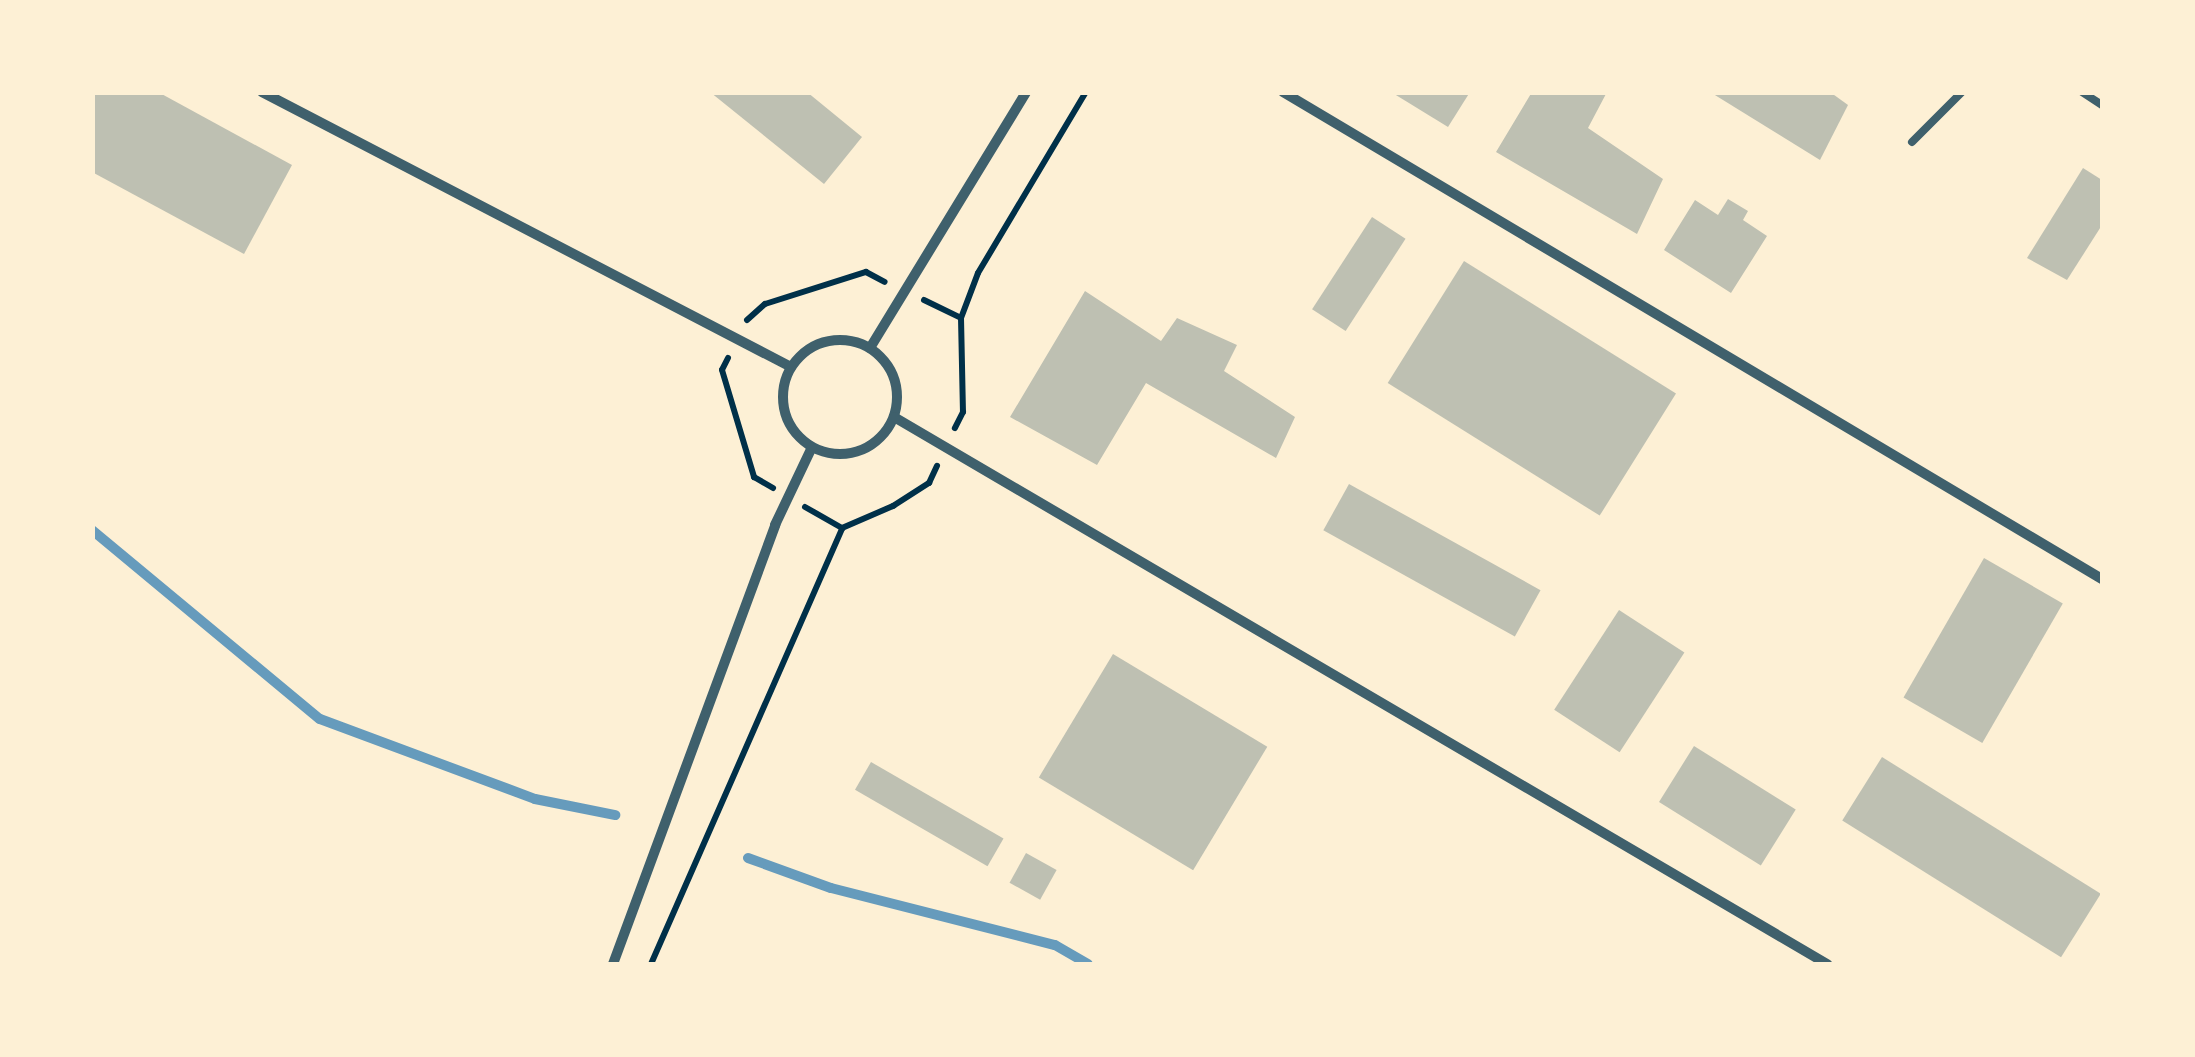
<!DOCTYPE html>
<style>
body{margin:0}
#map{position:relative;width:2195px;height:1057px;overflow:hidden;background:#fdf0d5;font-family:Arial,sans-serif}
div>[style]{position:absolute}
.stream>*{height:10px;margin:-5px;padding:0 5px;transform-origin:5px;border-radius:5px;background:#669bbc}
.building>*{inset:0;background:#bec0b2;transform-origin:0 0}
.path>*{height:6px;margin:-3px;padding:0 3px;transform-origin:3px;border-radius:3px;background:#003049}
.service>*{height:8px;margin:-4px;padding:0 4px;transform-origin:4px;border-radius:4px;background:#3f606c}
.minor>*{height:10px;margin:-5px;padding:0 5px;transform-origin:5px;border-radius:5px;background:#3f606c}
.minor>.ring{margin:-5px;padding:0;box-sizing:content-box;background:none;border:10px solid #3f606c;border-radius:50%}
span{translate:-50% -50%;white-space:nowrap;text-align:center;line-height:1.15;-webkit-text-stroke:10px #fdf0d5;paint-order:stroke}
.frame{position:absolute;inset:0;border:95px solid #fdf0d5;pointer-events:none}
</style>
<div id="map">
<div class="stream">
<i style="left:92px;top:530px;width:296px;rotate:39.7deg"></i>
<i style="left:320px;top:719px;width:229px;rotate:20.4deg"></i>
<i style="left:535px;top:799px;width:82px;rotate:11.3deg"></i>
<i style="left:748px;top:858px;width:88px;rotate:19.9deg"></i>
<i style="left:831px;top:888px;width:231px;rotate:14.3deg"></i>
<i style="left:1055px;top:945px;width:38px;rotate:30deg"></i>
</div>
<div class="building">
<i style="clip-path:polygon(92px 92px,158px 92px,292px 165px,244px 254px,92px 172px)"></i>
<i style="clip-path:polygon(710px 92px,807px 92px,862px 137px,824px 184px)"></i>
<i style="clip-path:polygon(1391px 92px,1470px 92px,1448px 127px)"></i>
<i style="clip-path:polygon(1532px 92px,1607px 92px,1588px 128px,1663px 179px,1637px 234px,1496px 152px)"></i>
<i style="clip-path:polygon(1710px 92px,1830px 92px,1848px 105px,1820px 160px)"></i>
<i style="clip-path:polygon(2083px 168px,2102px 180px,2102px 225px,2067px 280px,2027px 258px)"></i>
<i style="clip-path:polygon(1728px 199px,1748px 211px,1743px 220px,1767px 236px,1731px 293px,1664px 250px,1695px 200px,1718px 215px)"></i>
<i style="left:1372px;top:217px;width:40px;height:110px;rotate:33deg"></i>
<i style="left:1464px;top:261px;width:250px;height:144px;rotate:32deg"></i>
<i style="clip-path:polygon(1085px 291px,1161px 341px,1177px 318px,1237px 345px,1224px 371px,1295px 417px,1276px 458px,1146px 383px,1097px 465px,1010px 417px)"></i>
<i style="left:1349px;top:484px;width:219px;height:53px;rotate:29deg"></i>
<i style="left:1984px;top:558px;width:91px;height:161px;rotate:30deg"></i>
<i style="left:1619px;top:610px;width:78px;height:119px;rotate:33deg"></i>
<i style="left:1113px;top:654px;width:180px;height:144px;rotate:31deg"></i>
<i style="left:1694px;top:746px;width:120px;height:66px;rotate:32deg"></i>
<i style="left:1882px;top:757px;width:258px;height:75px;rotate:32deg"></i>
<i style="left:871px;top:762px;width:153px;height:32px;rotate:30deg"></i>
<i style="left:1026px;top:853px;width:35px;height:34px;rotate:29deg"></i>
</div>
<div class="path">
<i style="left:924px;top:300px;width:41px;rotate:25.9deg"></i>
<i style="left:961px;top:318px;width:94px;rotate:88.8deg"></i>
<i style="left:963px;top:412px;width:18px;rotate:117deg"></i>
<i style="left:961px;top:318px;width:48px;rotate:-69.3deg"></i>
<i style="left:978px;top:273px;width:211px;rotate:-59.2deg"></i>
<i style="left:747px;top:320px;width:24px;rotate:-42deg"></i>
<i style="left:765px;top:304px;width:106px;rotate:-17.6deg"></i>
<i style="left:866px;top:272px;width:21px;rotate:28deg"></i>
<i style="left:728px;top:358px;width:13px;rotate:117deg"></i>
<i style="left:722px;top:370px;width:112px;rotate:73.3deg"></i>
<i style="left:754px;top:477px;width:22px;rotate:30deg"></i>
<i style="left:805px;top:507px;width:43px;rotate:29.6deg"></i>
<i style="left:651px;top:964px;width:476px;rotate:-66.3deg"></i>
<i style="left:842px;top:528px;width:56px;rotate:-23.3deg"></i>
<i style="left:893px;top:506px;width:43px;rotate:-32.6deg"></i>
<i style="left:929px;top:483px;width:19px;rotate:-65deg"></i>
</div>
<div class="service">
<i style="left:2082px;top:92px;width:24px;rotate:33deg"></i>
<i style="left:1912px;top:142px;width:71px;rotate:-45deg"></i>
</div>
<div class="minor">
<i style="left:262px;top:92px;width:596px;rotate:27.47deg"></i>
<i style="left:1283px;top:92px;width:953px;rotate:30.74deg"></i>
<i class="ring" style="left:783px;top:340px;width:104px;height:104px"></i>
<i style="left:870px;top:348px;width:300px;rotate:-58.6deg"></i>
<i style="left:894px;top:417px;width:1082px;rotate:30.38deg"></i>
<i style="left:613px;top:964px;width:468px;rotate:-69.7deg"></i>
<i style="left:775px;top:525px;width:86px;rotate:-64.6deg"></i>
</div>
<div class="frame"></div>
</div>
